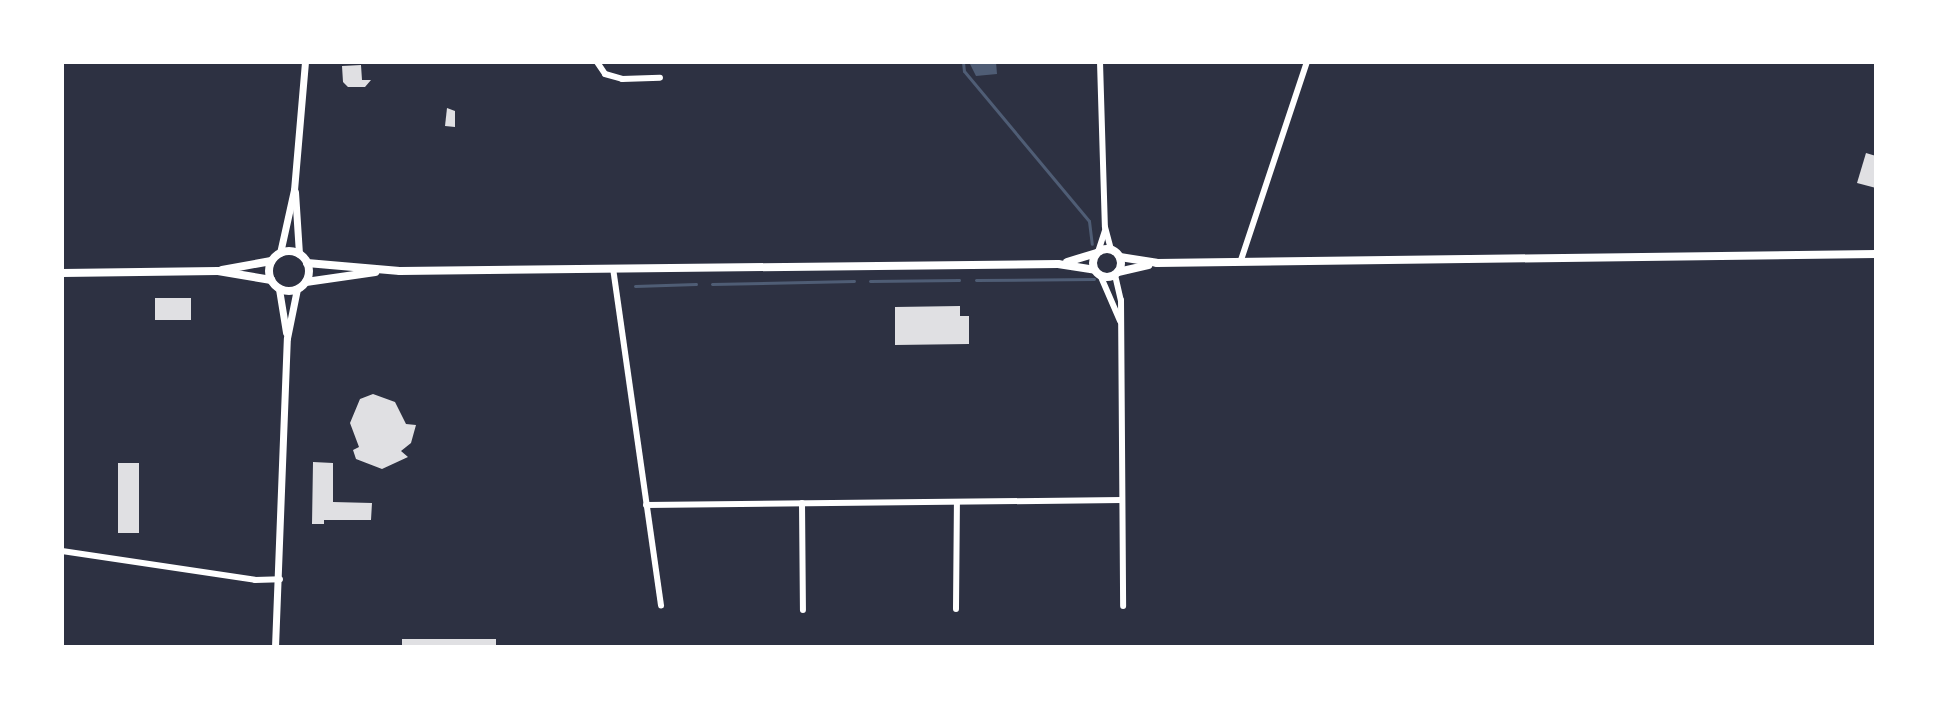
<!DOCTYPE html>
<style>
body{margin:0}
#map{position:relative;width:1938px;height:709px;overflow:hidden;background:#2d3142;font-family:"Nunito Sans",sans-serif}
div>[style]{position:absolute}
.water>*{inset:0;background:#4f5d75}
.stream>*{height:3px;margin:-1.5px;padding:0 1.5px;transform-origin:1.5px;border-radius:1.5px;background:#4f5d75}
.building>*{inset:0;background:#e0e0e3;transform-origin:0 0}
.minor>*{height:6px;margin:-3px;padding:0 3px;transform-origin:3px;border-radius:3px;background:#fff}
.tertiary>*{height:7px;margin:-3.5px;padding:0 3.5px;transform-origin:3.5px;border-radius:3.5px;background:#fff}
.secondary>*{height:8px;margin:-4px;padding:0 4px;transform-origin:4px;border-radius:4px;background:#fff}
.secondary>.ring{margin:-4px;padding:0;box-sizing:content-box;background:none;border:8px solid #fff;border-radius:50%}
span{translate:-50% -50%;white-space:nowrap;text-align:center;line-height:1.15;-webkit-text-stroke:6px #fff;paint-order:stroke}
.frame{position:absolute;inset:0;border:64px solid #fff;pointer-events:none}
</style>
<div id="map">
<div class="water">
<i style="clip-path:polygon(969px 62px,996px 62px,997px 74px,976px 76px)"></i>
</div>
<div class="stream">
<i style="left:963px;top:62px;width:9px;rotate:84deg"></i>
<i style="left:964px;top:71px;width:195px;rotate:50.2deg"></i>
<i style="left:1089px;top:221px;width:23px;rotate:83deg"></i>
<i style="left:976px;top:280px;width:118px;rotate:-0.5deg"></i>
<i style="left:870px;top:281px;width:89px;rotate:-0.6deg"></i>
<i style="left:712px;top:284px;width:142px;rotate:-1.2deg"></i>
<i style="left:635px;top:286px;width:61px;rotate:-1.9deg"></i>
</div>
<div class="building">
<i style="clip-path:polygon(361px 65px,362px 80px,371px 80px,365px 87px,348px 87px,343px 82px,342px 66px)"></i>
<i style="clip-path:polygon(447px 108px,455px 111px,455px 127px,445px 126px)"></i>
<i style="clip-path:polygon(1866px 153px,1876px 156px,1876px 188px,1857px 183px)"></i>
<i style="left:155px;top:298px;width:36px;height:22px"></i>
<i style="clip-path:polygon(960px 306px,960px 316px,969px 316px,969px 344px,895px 345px,895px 307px)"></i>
<i style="clip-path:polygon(373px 394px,395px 402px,406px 424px,416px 425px,411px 443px,401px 451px,408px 457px,382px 469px,356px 459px,353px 450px,359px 447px,350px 423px,360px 399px)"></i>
<i style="clip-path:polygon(313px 462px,333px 463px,333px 502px,372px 503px,371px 520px,324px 520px,324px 524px,312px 524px)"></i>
<i style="left:139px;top:463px;width:70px;height:21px;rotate:90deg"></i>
<i style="left:402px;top:639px;width:94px;height:8px"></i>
</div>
<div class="minor">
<i style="left:597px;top:62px;width:14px;rotate:56deg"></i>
<i style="left:605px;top:74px;width:18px;rotate:16deg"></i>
<i style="left:622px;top:79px;width:38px;rotate:-2deg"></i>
<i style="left:1100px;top:62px;width:165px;rotate:88.3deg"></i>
<i style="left:1105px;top:227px;width:24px;rotate:75deg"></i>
<i style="left:1098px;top:252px;width:23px;rotate:-72deg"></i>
<i style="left:1241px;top:260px;width:209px;rotate:-71.6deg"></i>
<i style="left:613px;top:268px;width:341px;rotate:81.9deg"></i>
<i style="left:1115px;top:275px;width:26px;rotate:77deg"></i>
<i style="left:1121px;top:300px;width:306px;rotate:89.6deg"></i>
<i style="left:1101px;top:277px;width:48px;rotate:66.6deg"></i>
<i style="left:802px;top:503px;width:107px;rotate:89.5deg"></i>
<i style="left:646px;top:505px;width:476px;rotate:-0.6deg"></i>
<i style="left:62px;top:551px;width:195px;rotate:8.5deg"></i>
<i style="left:255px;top:580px;width:25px;rotate:-2deg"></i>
<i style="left:956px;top:609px;width:107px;rotate:-89.5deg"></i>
</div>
<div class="tertiary">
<i style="left:295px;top:192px;width:62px;rotate:86.3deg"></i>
<i style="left:280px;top:253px;width:65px;rotate:-77.5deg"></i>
<i style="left:294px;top:190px;width:128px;rotate:-85.1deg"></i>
<i style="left:279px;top:289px;width:44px;rotate:80.8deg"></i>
<i style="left:275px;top:647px;width:309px;rotate:-87.8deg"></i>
<i style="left:287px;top:338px;width:50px;rotate:-78.5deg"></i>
</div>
<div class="secondary">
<i class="ring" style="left:1093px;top:249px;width:20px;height:20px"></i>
<i class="ring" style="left:269px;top:251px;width:32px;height:32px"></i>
<i style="left:1120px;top:257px;width:37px;rotate:9deg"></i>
<i style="left:1157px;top:263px;width:719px;rotate:-0.72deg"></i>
<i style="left:1067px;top:262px;width:30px;rotate:-17deg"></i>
<i style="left:307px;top:263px;width:93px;rotate:4.9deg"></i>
<i style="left:400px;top:271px;width:658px;rotate:-0.61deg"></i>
<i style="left:1058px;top:264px;width:36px;rotate:9deg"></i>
<i style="left:222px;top:270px;width:50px;rotate:-10.4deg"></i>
<i style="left:1118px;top:272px;width:31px;rotate:-13deg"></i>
<i style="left:62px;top:273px;width:156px;rotate:-0.7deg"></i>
<i style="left:218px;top:271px;width:54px;rotate:9.6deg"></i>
<i style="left:306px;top:282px;width:70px;rotate:-8.2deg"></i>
</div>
<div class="frame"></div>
</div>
